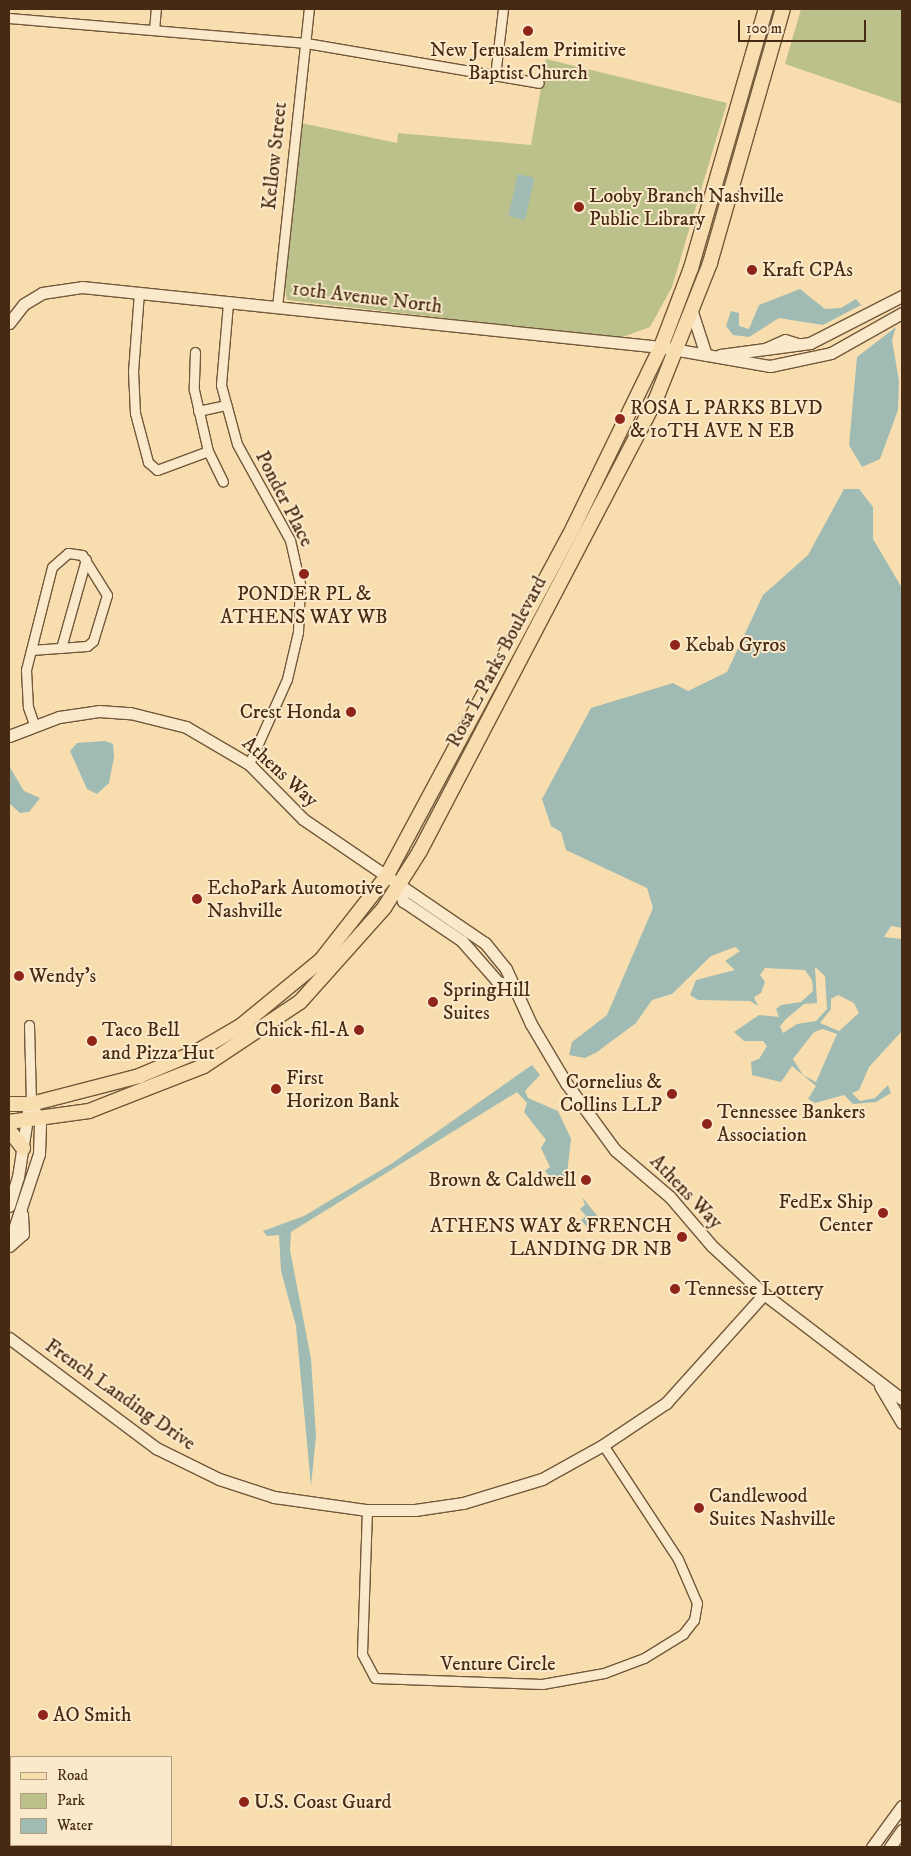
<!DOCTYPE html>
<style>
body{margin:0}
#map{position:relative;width:911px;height:1856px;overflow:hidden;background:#f8deaf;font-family:"IM FELL DW Pica",serif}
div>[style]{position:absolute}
.green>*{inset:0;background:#bcc18c}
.water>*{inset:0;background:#9fbbb3;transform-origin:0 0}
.roads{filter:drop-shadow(1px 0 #73573a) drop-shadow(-1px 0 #73573a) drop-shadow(0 1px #73573a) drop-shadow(0 -1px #73573a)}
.minor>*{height:9px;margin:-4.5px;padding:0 4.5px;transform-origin:4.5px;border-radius:4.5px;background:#faeacb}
.tertiary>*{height:11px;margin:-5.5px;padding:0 5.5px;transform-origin:5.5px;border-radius:5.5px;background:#faeacb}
.primary>*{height:14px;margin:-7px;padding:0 7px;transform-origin:7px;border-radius:7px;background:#f8deaf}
.dots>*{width:14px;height:14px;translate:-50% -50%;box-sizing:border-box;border:2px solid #faeacb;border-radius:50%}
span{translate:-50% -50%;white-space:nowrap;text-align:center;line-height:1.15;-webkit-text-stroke:4px #faeacb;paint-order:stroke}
.poi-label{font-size:20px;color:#472a13}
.left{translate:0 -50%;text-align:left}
.right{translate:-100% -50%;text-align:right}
.street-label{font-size:20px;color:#472a13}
.frame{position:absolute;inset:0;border:10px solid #472a13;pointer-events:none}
.legend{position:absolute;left:10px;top:1756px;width:162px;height:90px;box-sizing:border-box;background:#faeacb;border:1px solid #b29d81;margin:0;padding:6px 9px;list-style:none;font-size:15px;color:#472a13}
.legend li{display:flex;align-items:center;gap:10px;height:25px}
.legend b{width:25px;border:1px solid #b29d81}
.scale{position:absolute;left:738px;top:20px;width:128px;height:22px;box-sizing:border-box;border:2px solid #472a13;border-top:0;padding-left:6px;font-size:15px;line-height:18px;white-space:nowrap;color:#472a13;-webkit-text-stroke:4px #faeacb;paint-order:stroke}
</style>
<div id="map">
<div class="green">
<i style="clip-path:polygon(801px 9px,902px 9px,902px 104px,785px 64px)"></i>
<i style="clip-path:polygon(546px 59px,727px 103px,672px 287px,650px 327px,620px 338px,287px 300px,284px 282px,301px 123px,397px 143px,398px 133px,531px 145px)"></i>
</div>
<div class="water">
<i style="left:518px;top:174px;width:17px;height:43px;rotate:13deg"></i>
<i style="clip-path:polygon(800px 289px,825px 309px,841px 308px,856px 299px,861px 305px,823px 325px,779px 318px,749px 337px,733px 335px,726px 326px,731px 311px,739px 313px,739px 326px,749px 329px,759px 305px)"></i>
<i style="clip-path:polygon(896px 327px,892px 340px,899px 381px,898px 410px,880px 459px,862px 467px,849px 445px,857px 357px)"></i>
<i style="clip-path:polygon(evenodd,844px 489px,859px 489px,873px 507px,873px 539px,902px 588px,902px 928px,891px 926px,884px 937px,902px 939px,902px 1031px,869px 1067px,859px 1090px,852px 1093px,860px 1101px,875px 1098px,888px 1085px,891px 1093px,876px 1102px,853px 1104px,844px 1095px,815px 1103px,808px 1099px,816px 1086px,792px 1066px,781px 1082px,752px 1075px,751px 1062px,759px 1059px,767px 1046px,763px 1041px,744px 1041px,734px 1032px,759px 1015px,779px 1017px,776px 1009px,781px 1005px,801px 1002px,813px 991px,812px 980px,805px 970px,765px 968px,760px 975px,765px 982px,761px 993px,754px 997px,758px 1006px,750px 1001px,698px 1000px,690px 995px,696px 980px,735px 970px,725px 961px,740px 951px,735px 947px,711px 956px,672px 994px,652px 1000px,636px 1023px,597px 1052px,585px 1058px,569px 1055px,572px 1042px,607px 1015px,653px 908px,647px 888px,566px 850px,561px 832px,551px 826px,542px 799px,591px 708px,673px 683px,688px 691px,727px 672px,763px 595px,808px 555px,844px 489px,815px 967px,825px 976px,827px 1009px,816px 1021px,797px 1024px,783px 1033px,780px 1026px,786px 1019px,804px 1004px,817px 1003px,815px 967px,844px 489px,838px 995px,854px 1003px,859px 1013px,839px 1031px,820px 1023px,831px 1009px,831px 999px,838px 995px,844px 489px,823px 1029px,837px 1034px,816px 1082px,803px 1075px,793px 1059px,814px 1032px,823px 1029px)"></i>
<i style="clip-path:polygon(105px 741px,113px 744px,114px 757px,109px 783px,97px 794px,87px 789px,70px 751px,77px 743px)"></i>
<i style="clip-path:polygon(9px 766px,24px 791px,40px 798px,29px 812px,20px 813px,9px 803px)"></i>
<i style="clip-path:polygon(532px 1065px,540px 1075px,525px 1091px,528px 1098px,558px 1111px,571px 1139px,566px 1182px,558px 1188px,545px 1171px,550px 1167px,541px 1148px,546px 1140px,524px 1112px,527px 1103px,517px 1092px,291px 1232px,290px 1250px,311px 1359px,316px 1436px,311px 1486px,296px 1326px,281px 1271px,279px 1235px,267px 1236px,263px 1231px,304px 1216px,391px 1164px)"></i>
<i style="clip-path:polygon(582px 1197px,599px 1218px,587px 1227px,581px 1220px,586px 1216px,580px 1209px,585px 1205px)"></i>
</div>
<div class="roads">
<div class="minor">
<i style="left:9px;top:18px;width:298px;rotate:4.8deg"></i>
<i style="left:306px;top:43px;width:236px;rotate:9.7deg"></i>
<i style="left:154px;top:30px;width:21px;rotate:-85deg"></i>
<i style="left:495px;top:76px;width:67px;rotate:-83.2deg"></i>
<i style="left:139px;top:292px;width:79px;rotate:94.3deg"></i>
<i style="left:133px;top:371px;width:42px;rotate:87.3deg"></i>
<i style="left:135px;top:413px;width:51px;rotate:75.1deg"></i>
<i style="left:148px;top:462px;width:12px;rotate:42deg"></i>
<i style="left:157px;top:470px;width:54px;rotate:-20.4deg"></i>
<i style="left:208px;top:451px;width:34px;rotate:64deg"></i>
<i style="left:228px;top:303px;width:82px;rotate:94.9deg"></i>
<i style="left:221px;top:385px;width:61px;rotate:74.8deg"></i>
<i style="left:237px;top:444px;width:110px;rotate:61.1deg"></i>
<i style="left:290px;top:540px;width:45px;rotate:77.2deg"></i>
<i style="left:300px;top:584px;width:48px;rotate:92.4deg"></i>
<i style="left:298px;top:632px;width:48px;rotate:103.2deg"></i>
<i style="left:287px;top:679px;width:93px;rotate:114.1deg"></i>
<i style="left:277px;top:307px;width:300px;rotate:-83.9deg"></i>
<i style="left:760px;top:350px;width:27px;rotate:-24deg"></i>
<i style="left:785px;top:339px;width:17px;rotate:17deg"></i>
<i style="left:195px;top:352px;width:38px;rotate:92deg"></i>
<i style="left:194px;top:390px;width:63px;rotate:77.1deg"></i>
<i style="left:198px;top:411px;width:29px;rotate:-12deg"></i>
<i style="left:61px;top:648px;width:92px;rotate:-74.3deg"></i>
<i style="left:31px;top:650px;width:56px;rotate:-4.1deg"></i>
<i style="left:87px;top:646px;width:8px;rotate:-40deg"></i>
<i style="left:93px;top:641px;width:48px;rotate:-73.1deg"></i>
<i style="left:107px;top:595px;width:47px;rotate:-122deg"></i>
<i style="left:82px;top:555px;width:14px;rotate:-172deg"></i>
<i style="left:68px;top:553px;width:21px;rotate:139deg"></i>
<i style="left:52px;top:567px;width:106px;rotate:104.2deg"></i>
<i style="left:26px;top:670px;width:37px;rotate:87deg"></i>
<i style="left:28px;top:707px;width:18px;rotate:71deg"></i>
<i style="left:29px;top:1025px;width:79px;rotate:88.5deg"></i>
<i style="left:367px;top:1510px;width:144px;rotate:92deg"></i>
<i style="left:362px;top:1654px;width:27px;rotate:62deg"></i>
<i style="left:375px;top:1678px;width:167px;rotate:2.1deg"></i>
<i style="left:542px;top:1684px;width:63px;rotate:-10.1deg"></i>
<i style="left:604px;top:1673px;width:43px;rotate:-20.6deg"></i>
<i style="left:644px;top:1658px;width:46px;rotate:-31.6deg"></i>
<i style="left:683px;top:1634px;width:18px;rotate:-52deg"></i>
<i style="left:694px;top:1620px;width:17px;rotate:-80deg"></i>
<i style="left:697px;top:1603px;width:48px;rotate:-113.4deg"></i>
<i style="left:678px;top:1559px;width:136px;rotate:-123.3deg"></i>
</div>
<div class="tertiary">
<i style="left:692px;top:312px;width:45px;rotate:72deg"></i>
<i style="left:9px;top:323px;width:24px;rotate:-52deg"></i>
<i style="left:24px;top:304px;width:21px;rotate:-31deg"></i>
<i style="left:42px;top:293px;width:40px;rotate:-8.5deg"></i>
<i style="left:82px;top:287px;width:582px;rotate:5.92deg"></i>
<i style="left:661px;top:347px;width:111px;rotate:9.9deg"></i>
<i style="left:770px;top:366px;width:62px;rotate:-12deg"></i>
<i style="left:831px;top:353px;width:81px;rotate:-29.4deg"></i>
<i style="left:720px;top:355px;width:91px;rotate:-7.6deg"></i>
<i style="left:810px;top:343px;width:103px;rotate:-27.1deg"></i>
<i style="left:9px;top:736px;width:53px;rotate:-20.8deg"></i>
<i style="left:59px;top:717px;width:40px;rotate:-8.5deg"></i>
<i style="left:99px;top:711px;width:31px;rotate:4deg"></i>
<i style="left:130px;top:713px;width:58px;rotate:14deg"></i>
<i style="left:186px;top:727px;width:73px;rotate:30.4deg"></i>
<i style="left:249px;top:764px;width:77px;rotate:45.5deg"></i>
<i style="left:303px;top:819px;width:220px;rotate:34.3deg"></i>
<i style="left:485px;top:943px;width:33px;rotate:51deg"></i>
<i style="left:506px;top:969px;width:60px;rotate:65.6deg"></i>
<i style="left:531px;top:1024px;width:69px;rotate:59.3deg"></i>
<i style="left:566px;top:1083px;width:83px;rotate:53.8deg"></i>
<i style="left:615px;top:1150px;width:72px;rotate:40.5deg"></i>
<i style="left:670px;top:1197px;width:65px;rotate:49.4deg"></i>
<i style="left:712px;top:1246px;width:71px;rotate:42.7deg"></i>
<i style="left:764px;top:1294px;width:173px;rotate:37.3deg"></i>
<i style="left:399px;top:887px;width:15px;rotate:74deg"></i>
<i style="left:403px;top:901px;width:71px;rotate:34.1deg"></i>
<i style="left:462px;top:941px;width:55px;rotate:48.7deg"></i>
<i style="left:498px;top:982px;width:13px;rotate:13deg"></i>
<i style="left:9px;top:1206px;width:30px;rotate:-73deg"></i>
<i style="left:18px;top:1177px;width:66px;rotate:-81.3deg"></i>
<i style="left:9px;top:1244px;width:95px;rotate:-71.6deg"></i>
<i style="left:39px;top:1154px;width:33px;rotate:-88deg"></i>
<i style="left:40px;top:1121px;width:19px;rotate:-118deg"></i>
<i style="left:9px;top:1246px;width:18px;rotate:-41deg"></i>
<i style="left:23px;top:1234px;width:20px;rotate:-93deg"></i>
<i style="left:9px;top:1338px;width:184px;rotate:36.8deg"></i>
<i style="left:156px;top:1448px;width:70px;rotate:26.2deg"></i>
<i style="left:219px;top:1479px;width:58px;rotate:18.1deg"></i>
<i style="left:274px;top:1497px;width:94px;rotate:8deg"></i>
<i style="left:367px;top:1510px;width:48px"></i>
<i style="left:415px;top:1510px;width:49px;rotate:-8.3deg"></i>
<i style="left:463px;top:1503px;width:83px;rotate:-16.9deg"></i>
<i style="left:542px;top:1479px;width:70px;rotate:-29.1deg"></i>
<i style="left:603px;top:1445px;width:76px;rotate:-33.7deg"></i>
<i style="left:666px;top:1403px;width:147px;rotate:-48deg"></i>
<i style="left:880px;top:1386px;width:43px;rotate:59.3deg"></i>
<i style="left:872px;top:1847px;width:51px;rotate:-53.8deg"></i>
<i style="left:890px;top:1847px;width:21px;rotate:-55deg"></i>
</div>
<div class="primary">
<i style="left:9px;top:1104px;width:22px"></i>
<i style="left:31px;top:1104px;width:112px;rotate:-14.5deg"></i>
<i style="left:139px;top:1076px;width:62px;rotate:-22.8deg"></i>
<i style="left:196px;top:1052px;width:53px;rotate:-30.4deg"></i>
<i style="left:242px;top:1025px;width:102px;rotate:-39.4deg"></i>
<i style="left:321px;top:960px;width:105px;rotate:-51.9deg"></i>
<i style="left:386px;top:877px;width:396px;rotate:-61.8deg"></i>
<i style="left:573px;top:528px;width:201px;rotate:-64.1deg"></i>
<i style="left:661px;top:347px;width:85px;rotate:-69.2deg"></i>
<i style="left:691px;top:268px;width:270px;rotate:-73.9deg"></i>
<i style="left:9px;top:1122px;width:81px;rotate:-7.8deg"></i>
<i style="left:89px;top:1111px;width:123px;rotate:-21.4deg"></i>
<i style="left:204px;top:1066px;width:115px;rotate:-33.7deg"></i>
<i style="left:300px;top:1002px;width:126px;rotate:-48.2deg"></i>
<i style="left:384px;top:908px;width:67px;rotate:-57.7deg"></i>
<i style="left:420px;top:851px;width:510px;rotate:-62.43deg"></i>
<i style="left:656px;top:399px;width:146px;rotate:-68.3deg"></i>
<i style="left:710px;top:263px;width:264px;rotate:-74deg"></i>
<i style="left:9px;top:1130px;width:23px;rotate:52deg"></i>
</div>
</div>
<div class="dots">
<i style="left:528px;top:31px;background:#8f2418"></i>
<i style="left:579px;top:207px;background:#8f2418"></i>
<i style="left:752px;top:270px;background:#8f2418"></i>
<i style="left:620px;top:419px;background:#8f2418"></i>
<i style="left:304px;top:574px;background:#8f2418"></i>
<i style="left:675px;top:645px;background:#8f2418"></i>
<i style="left:351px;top:712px;background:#8f2418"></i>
<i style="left:197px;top:899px;background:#8f2418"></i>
<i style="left:19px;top:976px;background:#8f2418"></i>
<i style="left:433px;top:1002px;background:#8f2418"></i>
<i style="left:359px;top:1030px;background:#8f2418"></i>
<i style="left:92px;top:1041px;background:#8f2418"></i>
<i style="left:276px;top:1089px;background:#8f2418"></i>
<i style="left:672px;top:1094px;background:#8f2418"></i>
<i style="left:707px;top:1124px;background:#8f2418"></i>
<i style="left:586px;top:1180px;background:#8f2418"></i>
<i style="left:883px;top:1213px;background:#8f2418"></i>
<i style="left:682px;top:1237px;background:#8f2418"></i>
<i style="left:675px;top:1289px;background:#8f2418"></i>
<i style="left:699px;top:1508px;background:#8f2418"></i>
<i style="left:43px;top:1715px;background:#8f2418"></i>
<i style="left:244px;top:1802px;background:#8f2418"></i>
</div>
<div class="poi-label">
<span style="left:528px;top:62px">New Jerusalem Primitive<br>Baptist Church</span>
<span class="left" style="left:589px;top:208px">Looby Branch Nashville<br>Public Library</span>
<span class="left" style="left:762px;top:270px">Kraft CPAs</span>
<span class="left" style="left:630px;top:420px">ROSA L PARKS BLVD<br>&amp; 10TH AVE N EB</span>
<span style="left:304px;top:606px">PONDER PL &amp;<br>ATHENS WAY WB</span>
<span class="left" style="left:685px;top:645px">Kebab Gyros</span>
<span class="right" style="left:341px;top:712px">Crest Honda</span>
<span class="left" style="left:207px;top:900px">EchoPark Automotive<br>Nashville</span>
<span class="left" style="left:29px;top:976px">Wendy's</span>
<span class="left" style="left:443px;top:1002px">SpringHill<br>Suites</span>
<span class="left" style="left:102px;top:1042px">Taco Bell<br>and Pizza Hut</span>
<span class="right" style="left:349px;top:1030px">Chick-fil-A</span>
<span class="left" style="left:286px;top:1090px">First<br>Horizon Bank</span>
<span class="right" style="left:662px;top:1094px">Cornelius &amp;<br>Collins LLP</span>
<span class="left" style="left:717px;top:1124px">Tennessee Bankers<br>Association</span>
<span class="right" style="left:576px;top:1180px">Brown &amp; Caldwell</span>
<span class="right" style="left:873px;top:1214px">FedEx Ship<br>Center</span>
<span class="right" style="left:672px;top:1238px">ATHENS WAY &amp; FRENCH<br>LANDING DR NB</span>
<span class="left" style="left:685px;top:1289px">Tennesse Lottery</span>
<span class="left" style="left:709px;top:1508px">Candlewood<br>Suites Nashville</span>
<span class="left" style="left:53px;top:1715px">AO Smith</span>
<span class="left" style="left:254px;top:1802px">U.S. Coast Guard</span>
</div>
<div class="street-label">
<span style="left:275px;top:156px;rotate:-84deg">Kellow Street</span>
<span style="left:367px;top:298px;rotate:7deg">10th Avenue North</span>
<span style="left:284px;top:499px;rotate:63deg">Ponder Place</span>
<span style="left:497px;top:662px;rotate:-62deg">Rosa L Parks Boulevard</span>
<span style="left:280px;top:772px;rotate:42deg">Athens Way</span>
<span style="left:686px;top:1192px;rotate:46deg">Athens Way</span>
<span style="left:120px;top:1395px;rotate:35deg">French Landing Drive</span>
<span style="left:498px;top:1664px">Venture Circle</span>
</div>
<div class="frame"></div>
<ul class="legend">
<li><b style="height:6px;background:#f8deaf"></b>Road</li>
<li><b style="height:14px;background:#bcc18c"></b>Park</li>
<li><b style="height:14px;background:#9fbbb3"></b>Water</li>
</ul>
<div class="scale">100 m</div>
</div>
